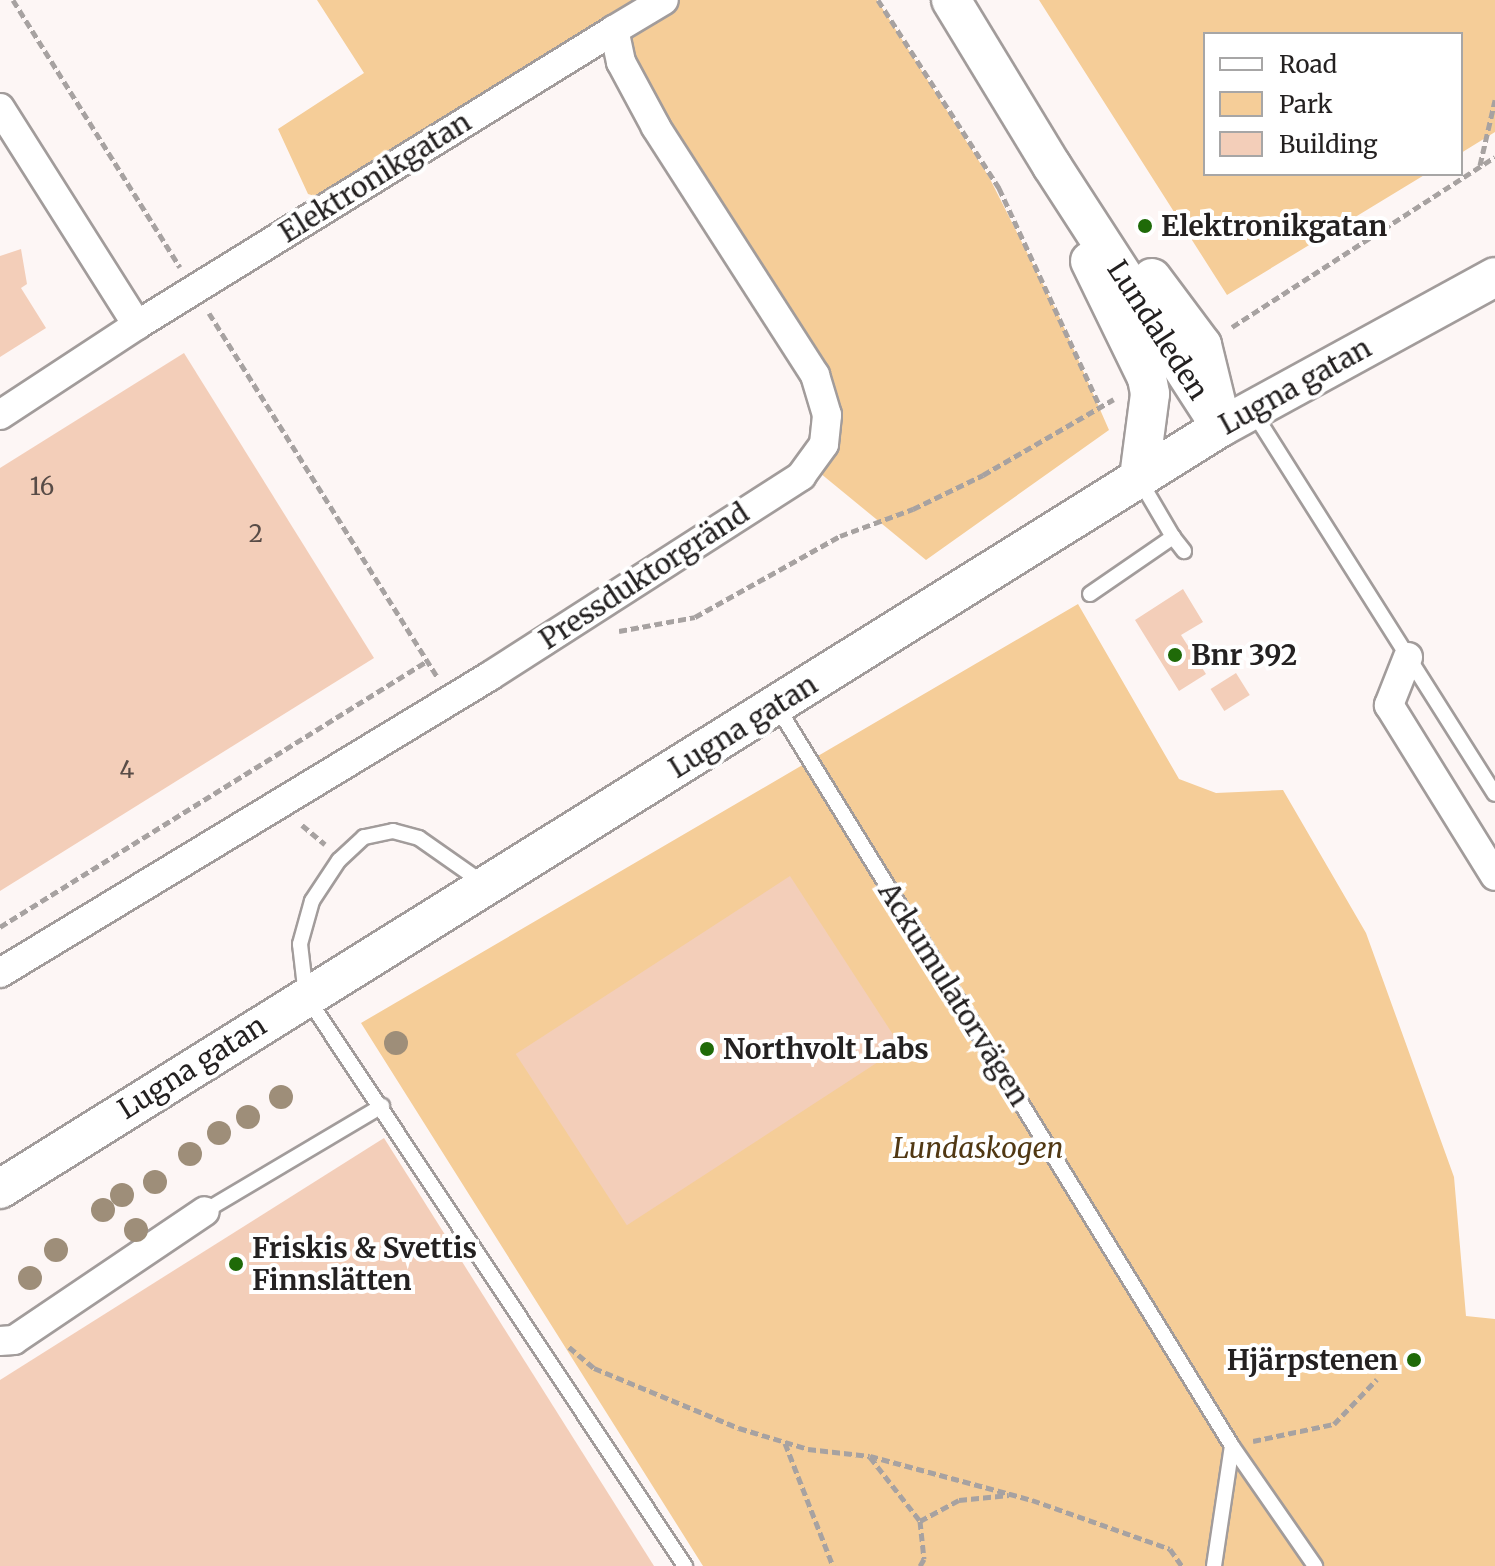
<!DOCTYPE html>
<meta charset="utf-8">
<style>
body{margin:0}
#map{position:relative;width:1495px;height:1566px;overflow:hidden;background:#fdf6f5;font-family:Merriweather,serif}
div>[style]{position:absolute}
.green>*{inset:0;background:#f5cd98}
.building>*{inset:0;background:#f3ceb9;transform-origin:0 0}
.path>*{height:5px;margin-top:-2.5px;transform-origin:0;background:repeating-linear-gradient(90deg,#a7a2a1 0 8px,transparent 0 12px)}
.roads{filter:drop-shadow(2px 0 #a29c9b) drop-shadow(-2px 0 #a29c9b) drop-shadow(0 2px #a29c9b) drop-shadow(0 -2px #a29c9b)}
.lane>*{height:14px;margin:-7px;padding:0 7px;transform-origin:7px;border-radius:7px;background:#fff}
.street>*{height:28px;margin:-14px;padding:0 14px;transform-origin:14px;border-radius:14px;background:#fff}
.secondary>*{height:38px;margin:-19px;padding:0 19px;transform-origin:19px;border-radius:19px;background:#fff}
.trees>*{width:24px;height:24px;margin:-12px;border-radius:50%;background:#9e8e79}
.dots>*{width:22px;height:22px;translate:-50% -50%;box-sizing:border-box;border:4px solid #fff;border-radius:50%}
span{translate:-50% -50%;white-space:nowrap;text-align:center;line-height:1.15;-webkit-text-stroke:8px #fff;paint-order:stroke}
.number-label{font-size:24px;color:#584c47}
.number-label span{-webkit-text-stroke-width:0}
.street-label{font-size:28px;color:#242121}
.poi-label{font-size:28px;color:#242121;font-weight:700}
.left{translate:0 -50%;text-align:left}
.right{translate:-100% -50%;text-align:right}
.park-label{font-size:28px;color:#513813;font-style:italic}
.legend{position:absolute;left:1203px;top:32px;width:260px;height:144px;box-sizing:border-box;background:#fff;border:2px solid #a7a6a6;margin:0;padding:10px 14px;list-style:none;font-size:24px;color:#242121}
.legend li{display:flex;align-items:center;gap:16px;height:40px}
.legend b{width:40px;border:2px solid #a7a6a6}
</style>
<div id="map">
<div class="green">
<i style="clip-path:polygon(317px 0,877px 0,989px 177px,1059px 316px,1109px 430px,926px 560px,809px 464px,824px 379px,606px 35px,335px 202px,308px 194px,278px 129px,364px 73px)"></i>
<i style="clip-path:polygon(1039px 0,1495px 0,1495px 132px,1461px 153px,1461px 34px,1205px 34px,1205px 174px,1426px 174px,1227px 295px)"></i>
<i style="clip-path:polygon(1078px 604px,1179px 779px,1216px 793px,1283px 790px,1366px 933px,1454px 1177px,1466px 1316px,1495px 1319px,1495px 1566px,703px 1566px,361px 1023px)"></i>
</div>
<div class="building">
<i style="clip-path:polygon(21px 249px,27px 284px,21px 288px,46px 328px,0 357px,0 256px)"></i>
<i style="clip-path:polygon(184px 353px,374px 658px,0 891px,0 468px)"></i>
<i style="clip-path:polygon(1183px 589px,1203px 622px,1181px 635px,1206px 674px,1179px 691px,1135px 620px)"></i>
<i style="left:1236px;top:673px;width:26px;height:30px;rotate:58deg"></i>
<i style="left:790px;top:876px;width:204px;height:327px;rotate:57deg"></i>
<i style="clip-path:polygon(384px 1138px,654px 1566px,0 1566px,0 1380px)"></i>
</div>
<div class="path">
<i style="left:13px;top:0;width:315px;rotate:58deg"></i>
<i style="left:878px;top:0;width:224px;rotate:57.2deg"></i>
<i style="left:999px;top:188px;width:243px;rotate:65.2deg"></i>
<i style="left:1480px;top:165px;width:67px;rotate:-77deg"></i>
<i style="left:209px;top:313px;width:430px;rotate:57.9deg"></i>
<i style="left:1232px;top:327px;width:313px;rotate:-32.9deg"></i>
<i style="left:619px;top:631px;width:77px;rotate:-10.4deg"></i>
<i style="left:695px;top:617px;width:166px;rotate:-29.2deg"></i>
<i style="left:840px;top:536px;width:78px;rotate:-20.3deg"></i>
<i style="left:913px;top:509px;width:78px;rotate:-25.9deg"></i>
<i style="left:983px;top:475px;width:151px;rotate:-30.1deg"></i>
<i style="left:302px;top:825px;width:30px;rotate:40deg"></i>
<i style="left:0;top:927px;width:503px;rotate:-31.92deg"></i>
<i style="left:569px;top:1347px;width:33px;rotate:40deg"></i>
<i style="left:594px;top:1368px;width:157px;rotate:22.5deg"></i>
<i style="left:739px;top:1428px;width:72px;rotate:16.9deg"></i>
<i style="left:808px;top:1449px;width:62px;rotate:6.4deg"></i>
<i style="left:870px;top:1456px;width:168px;rotate:15.2deg"></i>
<i style="left:1032px;top:1500px;width:146px;rotate:19.5deg"></i>
<i style="left:1170px;top:1549px;width:21px;rotate:55deg"></i>
<i style="left:1253px;top:1441px;width:83px;rotate:-11.9deg"></i>
<i style="left:1334px;top:1424px;width:62px;rotate:-46.3deg"></i>
<i style="left:785px;top:1443px;width:132px;rotate:68.7deg"></i>
<i style="left:870px;top:1457px;width:81px;rotate:52deg"></i>
<i style="left:920px;top:1521px;width:38px;rotate:84deg"></i>
<i style="left:924px;top:1559px;width:8px;rotate:120deg"></i>
<i style="left:920px;top:1521px;width:44px;rotate:-28.3deg"></i>
<i style="left:959px;top:1500px;width:50px;rotate:-5.7deg"></i>
</div>
<div class="roads">
<div class="lane">
<i style="left:1252px;top:410px;width:454px;rotate:57.7deg"></i>
<i style="left:1173px;top:537px;width:18px;rotate:52deg"></i>
<i style="left:1090px;top:594px;width:101px;rotate:-34.5deg"></i>
<i style="left:1173px;top:537px;width:67px;rotate:-120.4deg"></i>
<i style="left:776px;top:705px;width:870px;rotate:58.39deg"></i>
<i style="left:1232px;top:1446px;width:146px;rotate:55.3deg"></i>
<i style="left:483px;top:883px;width:78px;rotate:-144.9deg"></i>
<i style="left:419px;top:838px;width:27px;rotate:-165deg"></i>
<i style="left:393px;top:831px;width:30px;rotate:168deg"></i>
<i style="left:364px;top:837px;width:34px;rotate:137deg"></i>
<i style="left:339px;top:860px;width:49px;rotate:123.4deg"></i>
<i style="left:312px;top:901px;width:45px;rotate:105.6deg"></i>
<i style="left:300px;top:944px;width:52px;rotate:83.4deg"></i>
<i style="left:306px;top:996px;width:685px;rotate:56.38deg"></i>
<i style="left:205px;top:1211px;width:206px;rotate:-30.7deg"></i>
<i style="left:1214px;top:1566px;width:121px;rotate:-81.5deg"></i>
</div>
<div class="street">
<i style="left:0;top:108px;width:257px;rotate:57.7deg"></i>
<i style="left:0;top:415px;width:164px;rotate:-33.3deg"></i>
<i style="left:137px;top:325px;width:561px;rotate:-31.73deg"></i>
<i style="left:1408px;top:657px;width:52px;rotate:111.6deg"></i>
<i style="left:1389px;top:705px;width:201px;rotate:58.2deg"></i>
<i style="left:0;top:973px;width:573px;rotate:-31.22deg"></i>
<i style="left:490px;top:676px;width:370px;rotate:-32.7deg"></i>
<i style="left:801px;top:476px;width:39px;rotate:-54deg"></i>
<i style="left:824px;top:444px;width:29px;rotate:-84deg"></i>
<i style="left:827px;top:415px;width:42px;rotate:-106.7deg"></i>
<i style="left:815px;top:375px;width:295px;rotate:-122.7deg"></i>
<i style="left:656px;top:127px;width:74px;rotate:-118.3deg"></i>
<i style="left:621px;top:62px;width:33px;rotate:-102deg"></i>
<i style="left:614px;top:30px;width:58px;rotate:-31deg"></i>
<i style="left:0;top:1341px;width:14px;rotate:-4deg"></i>
<i style="left:14px;top:1340px;width:230px;rotate:-34deg"></i>
</div>
<div class="secondary">
<i style="left:951px;top:0;width:194px;rotate:58.7deg"></i>
<i style="left:1052px;top:166px;width:311px;rotate:57.1deg"></i>
<i style="left:1090px;top:261px;width:130px;rotate:64deg"></i>
<i style="left:1147px;top:378px;width:16px;rotate:79deg"></i>
<i style="left:1150px;top:394px;width:85px;rotate:97.5deg"></i>
<i style="left:1152px;top:278px;width:84px;rotate:53.3deg"></i>
<i style="left:1202px;top:345px;width:63px;rotate:76.2deg"></i>
<i style="left:0;top:1189px;width:1439px;rotate:-31.97deg"></i>
<i style="left:1221px;top:427px;width:312px;rotate:-28.7deg"></i>
</div>
</div>
<div class="trees">
<i style="left:396px;top:1043px"></i>
<i style="left:281px;top:1097px"></i>
<i style="left:248px;top:1117px"></i>
<i style="left:219px;top:1133px"></i>
<i style="left:190px;top:1154px"></i>
<i style="left:155px;top:1182px"></i>
<i style="left:122px;top:1195px"></i>
<i style="left:103px;top:1210px"></i>
<i style="left:136px;top:1230px"></i>
<i style="left:56px;top:1250px"></i>
<i style="left:30px;top:1278px"></i>
</div>
<div class="dots">
<i style="left:1145px;top:226px;background:#1f6a08"></i>
<i style="left:1175px;top:655px;background:#1f6a08"></i>
<i style="left:707px;top:1049px;background:#1f6a08"></i>
<i style="left:236px;top:1264px;background:#1f6a08"></i>
<i style="left:1414px;top:1360px;background:#1f6a08"></i>
</div>
<div class="number-label">
<span style="left:42px;top:487px">16</span>
<span style="left:256px;top:534px">2</span>
<span style="left:127px;top:770px">4</span>
</div>
<div class="street-label">
<span style="left:375px;top:177px;rotate:-32deg">Elektronikgatan</span>
<span style="left:1158px;top:330px;rotate:57deg">Lundaleden</span>
<span style="left:1295px;top:386px;rotate:-29deg">Lugna gatan</span>
<span style="left:644px;top:576px;rotate:-33deg">Pressduktorgränd</span>
<span style="left:743px;top:726px;rotate:-32deg">Lugna gatan</span>
<span style="left:954px;top:994px;rotate:58deg">Ackumulatorvägen</span>
<span style="left:192px;top:1067px;rotate:-32deg">Lugna gatan</span>
</div>
<div class="poi-label">
<span class="left" style="left:1161px;top:226px">Elektronikgatan</span>
<span class="left" style="left:1191px;top:655px">Bnr 392</span>
<span class="left" style="left:723px;top:1049px">Northvolt Labs</span>
<span class="left" style="left:252px;top:1264px">Friskis &amp; Svettis<br>Finnslätten</span>
<span class="right" style="left:1398px;top:1360px">Hjärpstenen</span>
</div>
<div class="park-label">
<span style="left:978px;top:1148px">Lundaskogen</span>
</div>
<ul class="legend">
<li><b style="height:10px;background:#fff"></b>Road</li>
<li><b style="height:22px;background:#f5cd98"></b>Park</li>
<li><b style="height:22px;background:#f3ceb9"></b>Building</li>
</ul>
</div>
